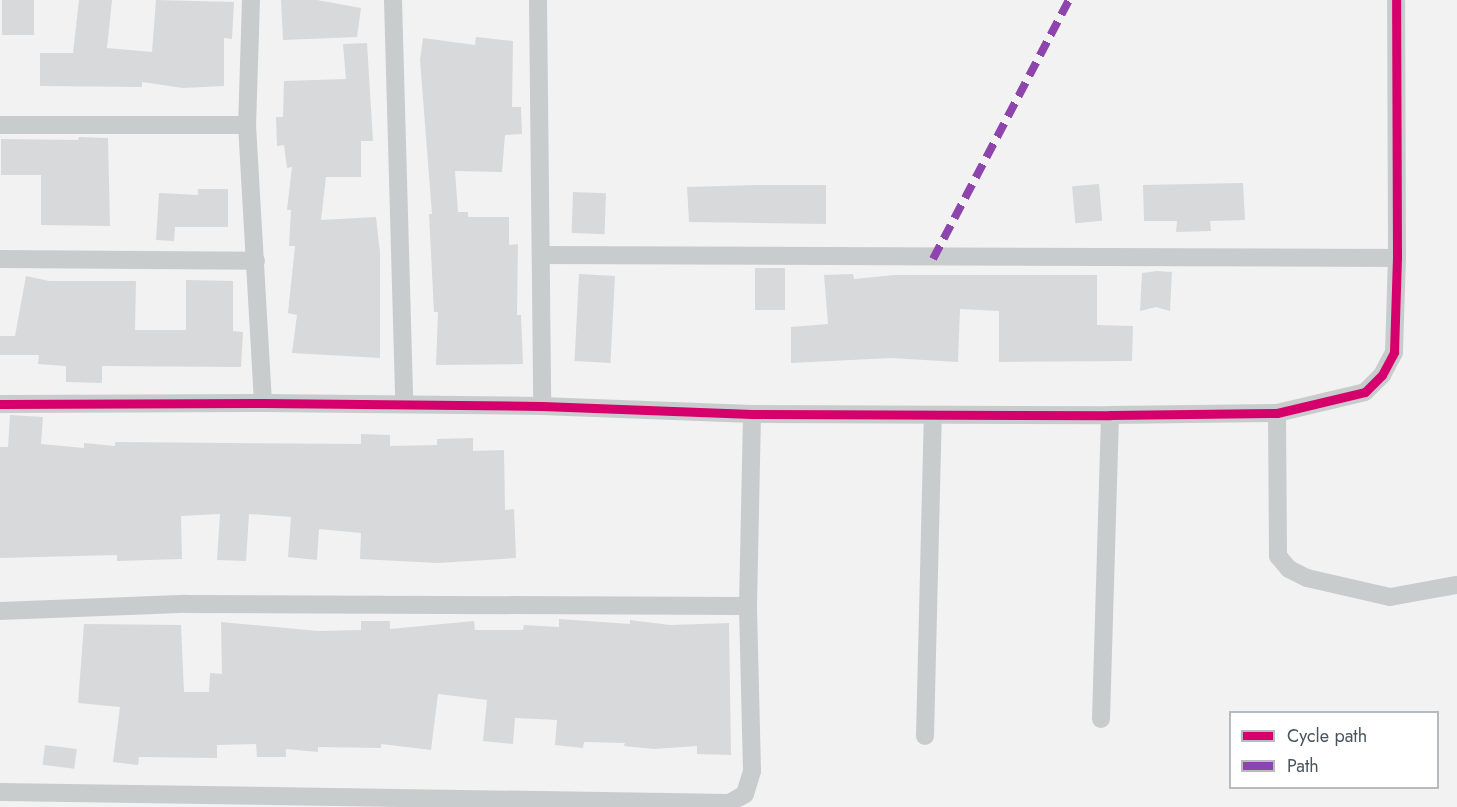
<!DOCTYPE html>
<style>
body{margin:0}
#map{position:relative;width:1457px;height:807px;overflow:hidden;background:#f2f2f2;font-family:Jost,sans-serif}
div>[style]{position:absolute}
.building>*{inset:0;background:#d8d9da;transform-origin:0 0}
.street>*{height:18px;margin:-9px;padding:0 9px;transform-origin:9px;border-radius:9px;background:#c9cccd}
.quiet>*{height:8px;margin-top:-4px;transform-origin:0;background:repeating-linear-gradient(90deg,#8e44ad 0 15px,transparent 0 23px)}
.cycleway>*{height:9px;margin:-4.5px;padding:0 4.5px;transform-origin:4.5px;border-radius:4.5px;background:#d6006c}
span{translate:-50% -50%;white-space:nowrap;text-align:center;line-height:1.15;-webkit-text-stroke:6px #fff;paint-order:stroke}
.legend{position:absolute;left:1229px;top:711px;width:210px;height:78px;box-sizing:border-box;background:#fff;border:2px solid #b6bbbf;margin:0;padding:8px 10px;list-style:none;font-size:18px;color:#48555e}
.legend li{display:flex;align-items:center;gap:12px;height:30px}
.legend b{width:30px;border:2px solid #b6bbbf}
</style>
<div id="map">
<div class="building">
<i style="left:2px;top:0;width:32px;height:35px"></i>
<i style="clip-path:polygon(79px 0,112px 0,107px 48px,152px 52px,156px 0,234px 2px,232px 39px,224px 38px,224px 86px,183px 88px,142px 82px,142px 87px,40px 86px,40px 53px,73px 53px)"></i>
<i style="clip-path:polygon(281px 0,317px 0,361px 8px,357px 37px,283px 40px)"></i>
<i style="clip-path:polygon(476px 37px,513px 41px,512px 107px,521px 107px,522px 134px,505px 135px,502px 172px,455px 171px,458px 212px,468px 212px,468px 217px,509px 217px,509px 245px,518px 244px,517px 315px,521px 315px,523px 364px,436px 365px,438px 312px,434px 312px,429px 214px,432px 214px,420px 60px,423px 38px,475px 45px)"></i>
<i style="clip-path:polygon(367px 43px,373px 141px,361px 141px,361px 177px,326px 177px,321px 220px,376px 217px,380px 253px,380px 358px,292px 353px,297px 315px,288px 313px,295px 246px,289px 246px,291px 210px,287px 210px,292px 167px,287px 168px,284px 145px,277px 146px,276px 117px,283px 117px,284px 81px,346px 79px,343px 44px)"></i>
<i style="clip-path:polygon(79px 137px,108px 138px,110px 226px,41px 225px,41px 175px,1px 175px,1px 139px,78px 140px)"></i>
<i style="clip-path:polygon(1243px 183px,1245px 220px,1210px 221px,1211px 231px,1176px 232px,1177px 221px,1144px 221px,1143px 185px)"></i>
<i style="left:1099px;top:184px;width:37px;height:27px;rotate:85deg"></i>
<i style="clip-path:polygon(756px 185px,826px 185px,826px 224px,689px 222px,687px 187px)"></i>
<i style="clip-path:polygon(198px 189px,228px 189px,228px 227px,175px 227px,174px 241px,156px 240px,159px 193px,198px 195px)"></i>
<i style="left:573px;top:192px;width:33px;height:41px;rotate:2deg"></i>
<i style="left:755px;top:268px;width:30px;height:42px"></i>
<i style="clip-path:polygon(1157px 271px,1172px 272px,1170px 311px,1156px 307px,1140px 311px,1142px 273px)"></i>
<i style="clip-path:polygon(853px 274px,854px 279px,895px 275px,1097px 275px,1097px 325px,1133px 326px,1132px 361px,999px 362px,999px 311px,960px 309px,958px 362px,891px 358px,791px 363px,791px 327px,828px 324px,824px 275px)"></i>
<i style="clip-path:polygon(26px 276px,49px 281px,136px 281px,135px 330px,186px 330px,186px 280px,233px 281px,233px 331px,243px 332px,241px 367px,102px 366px,102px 383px,66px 382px,66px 366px,38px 364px,39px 355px,0 355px,0 336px,15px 336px)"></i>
<i style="left:615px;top:276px;width:87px;height:36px;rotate:93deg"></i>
<i style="clip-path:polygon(10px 415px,43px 417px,41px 444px,84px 448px,84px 443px,115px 446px,115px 442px,361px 444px,361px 434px,390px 435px,390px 446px,437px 445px,437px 439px,473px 438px,473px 451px,504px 450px,505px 510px,514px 509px,516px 558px,438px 563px,360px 559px,361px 533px,319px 529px,317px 560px,288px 557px,291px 517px,249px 514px,246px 561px,217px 560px,220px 514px,181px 516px,182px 559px,117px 561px,117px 555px,0 558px,0 447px,8px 447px)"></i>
<i style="clip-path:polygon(559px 619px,630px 624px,630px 620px,670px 625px,729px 623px,731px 755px,697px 754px,697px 746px,654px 749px,624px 746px,625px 743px,584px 742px,583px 748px,555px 745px,557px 720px,515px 718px,513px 744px,483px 741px,487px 700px,438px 694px,431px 750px,381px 744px,381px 748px,318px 747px,318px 752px,286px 749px,286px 757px,257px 757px,256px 744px,217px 745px,217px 758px,139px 757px,138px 765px,113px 762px,120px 707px,78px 703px,84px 624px,181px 625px,184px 692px,209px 692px,210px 673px,222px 674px,221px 622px,318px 631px,361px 630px,361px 621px,390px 621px,390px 629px,474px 621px,475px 630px,523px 630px,524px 625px,559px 627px)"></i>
<i style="left:45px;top:745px;width:32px;height:20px;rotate:7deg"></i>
</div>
<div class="street">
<i style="left:251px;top:0;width:125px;rotate:91.8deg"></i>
<i style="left:247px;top:125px;width:278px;rotate:86.7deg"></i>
<i style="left:393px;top:0;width:404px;rotate:88.4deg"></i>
<i style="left:538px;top:0;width:406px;rotate:89.4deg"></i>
<i style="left:0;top:125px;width:247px"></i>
<i style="left:541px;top:255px;width:856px;rotate:0.2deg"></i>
<i style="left:0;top:259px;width:256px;rotate:0.4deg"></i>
<i style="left:0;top:404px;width:263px;rotate:-0.2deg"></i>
<i style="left:263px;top:403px;width:279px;rotate:0.6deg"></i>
<i style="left:542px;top:406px;width:210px;rotate:2.2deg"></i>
<i style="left:752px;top:414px;width:358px;rotate:0.2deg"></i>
<i style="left:1110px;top:415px;width:167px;rotate:-0.7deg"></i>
<i style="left:1277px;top:413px;width:90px;rotate:-13.4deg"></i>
<i style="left:1365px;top:392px;width:24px;rotate:-45deg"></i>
<i style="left:1382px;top:375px;width:26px;rotate:-62deg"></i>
<i style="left:1394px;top:352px;width:94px;rotate:-88.2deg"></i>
<i style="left:1397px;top:258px;width:258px;rotate:-90.2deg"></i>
<i style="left:1277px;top:413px;width:143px;rotate:89.6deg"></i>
<i style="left:1278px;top:556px;width:17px;rotate:50deg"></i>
<i style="left:1289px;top:569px;width:20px;rotate:27deg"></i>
<i style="left:1307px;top:578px;width:85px;rotate:12.9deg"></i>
<i style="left:1390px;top:597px;width:68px;rotate:-10.2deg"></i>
<i style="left:0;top:611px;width:186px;rotate:-2.2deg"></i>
<i style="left:186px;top:604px;width:562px;rotate:0.2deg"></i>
<i style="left:1101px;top:719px;width:304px;rotate:-88.3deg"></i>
<i style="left:925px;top:736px;width:321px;rotate:-88.6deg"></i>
<i style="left:0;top:792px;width:729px;rotate:0.86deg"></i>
<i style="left:729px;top:803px;width:18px;rotate:-29deg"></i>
<i style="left:745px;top:794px;width:24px;rotate:-73deg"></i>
<i style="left:752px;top:771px;width:165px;rotate:-91.4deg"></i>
<i style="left:748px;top:606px;width:192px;rotate:-88.8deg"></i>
</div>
<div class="quiet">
<i style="left:933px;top:259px;width:293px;rotate:-62.3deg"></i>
</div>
<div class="cycleway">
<i style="left:0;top:404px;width:263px;rotate:-0.2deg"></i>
<i style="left:263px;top:403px;width:279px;rotate:0.6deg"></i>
<i style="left:542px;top:406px;width:210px;rotate:2.2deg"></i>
<i style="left:752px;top:414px;width:358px;rotate:0.2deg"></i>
<i style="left:1110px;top:415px;width:167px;rotate:-0.7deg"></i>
<i style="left:1277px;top:413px;width:90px;rotate:-13.4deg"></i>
<i style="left:1365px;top:392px;width:24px;rotate:-45deg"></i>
<i style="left:1382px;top:375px;width:26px;rotate:-62deg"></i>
<i style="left:1394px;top:352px;width:94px;rotate:-88.2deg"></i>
<i style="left:1397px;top:258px;width:258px;rotate:-90.2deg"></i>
</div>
<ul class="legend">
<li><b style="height:8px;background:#d6006c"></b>Cycle path</li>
<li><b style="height:8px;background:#8e44ad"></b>Path</li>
</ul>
</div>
